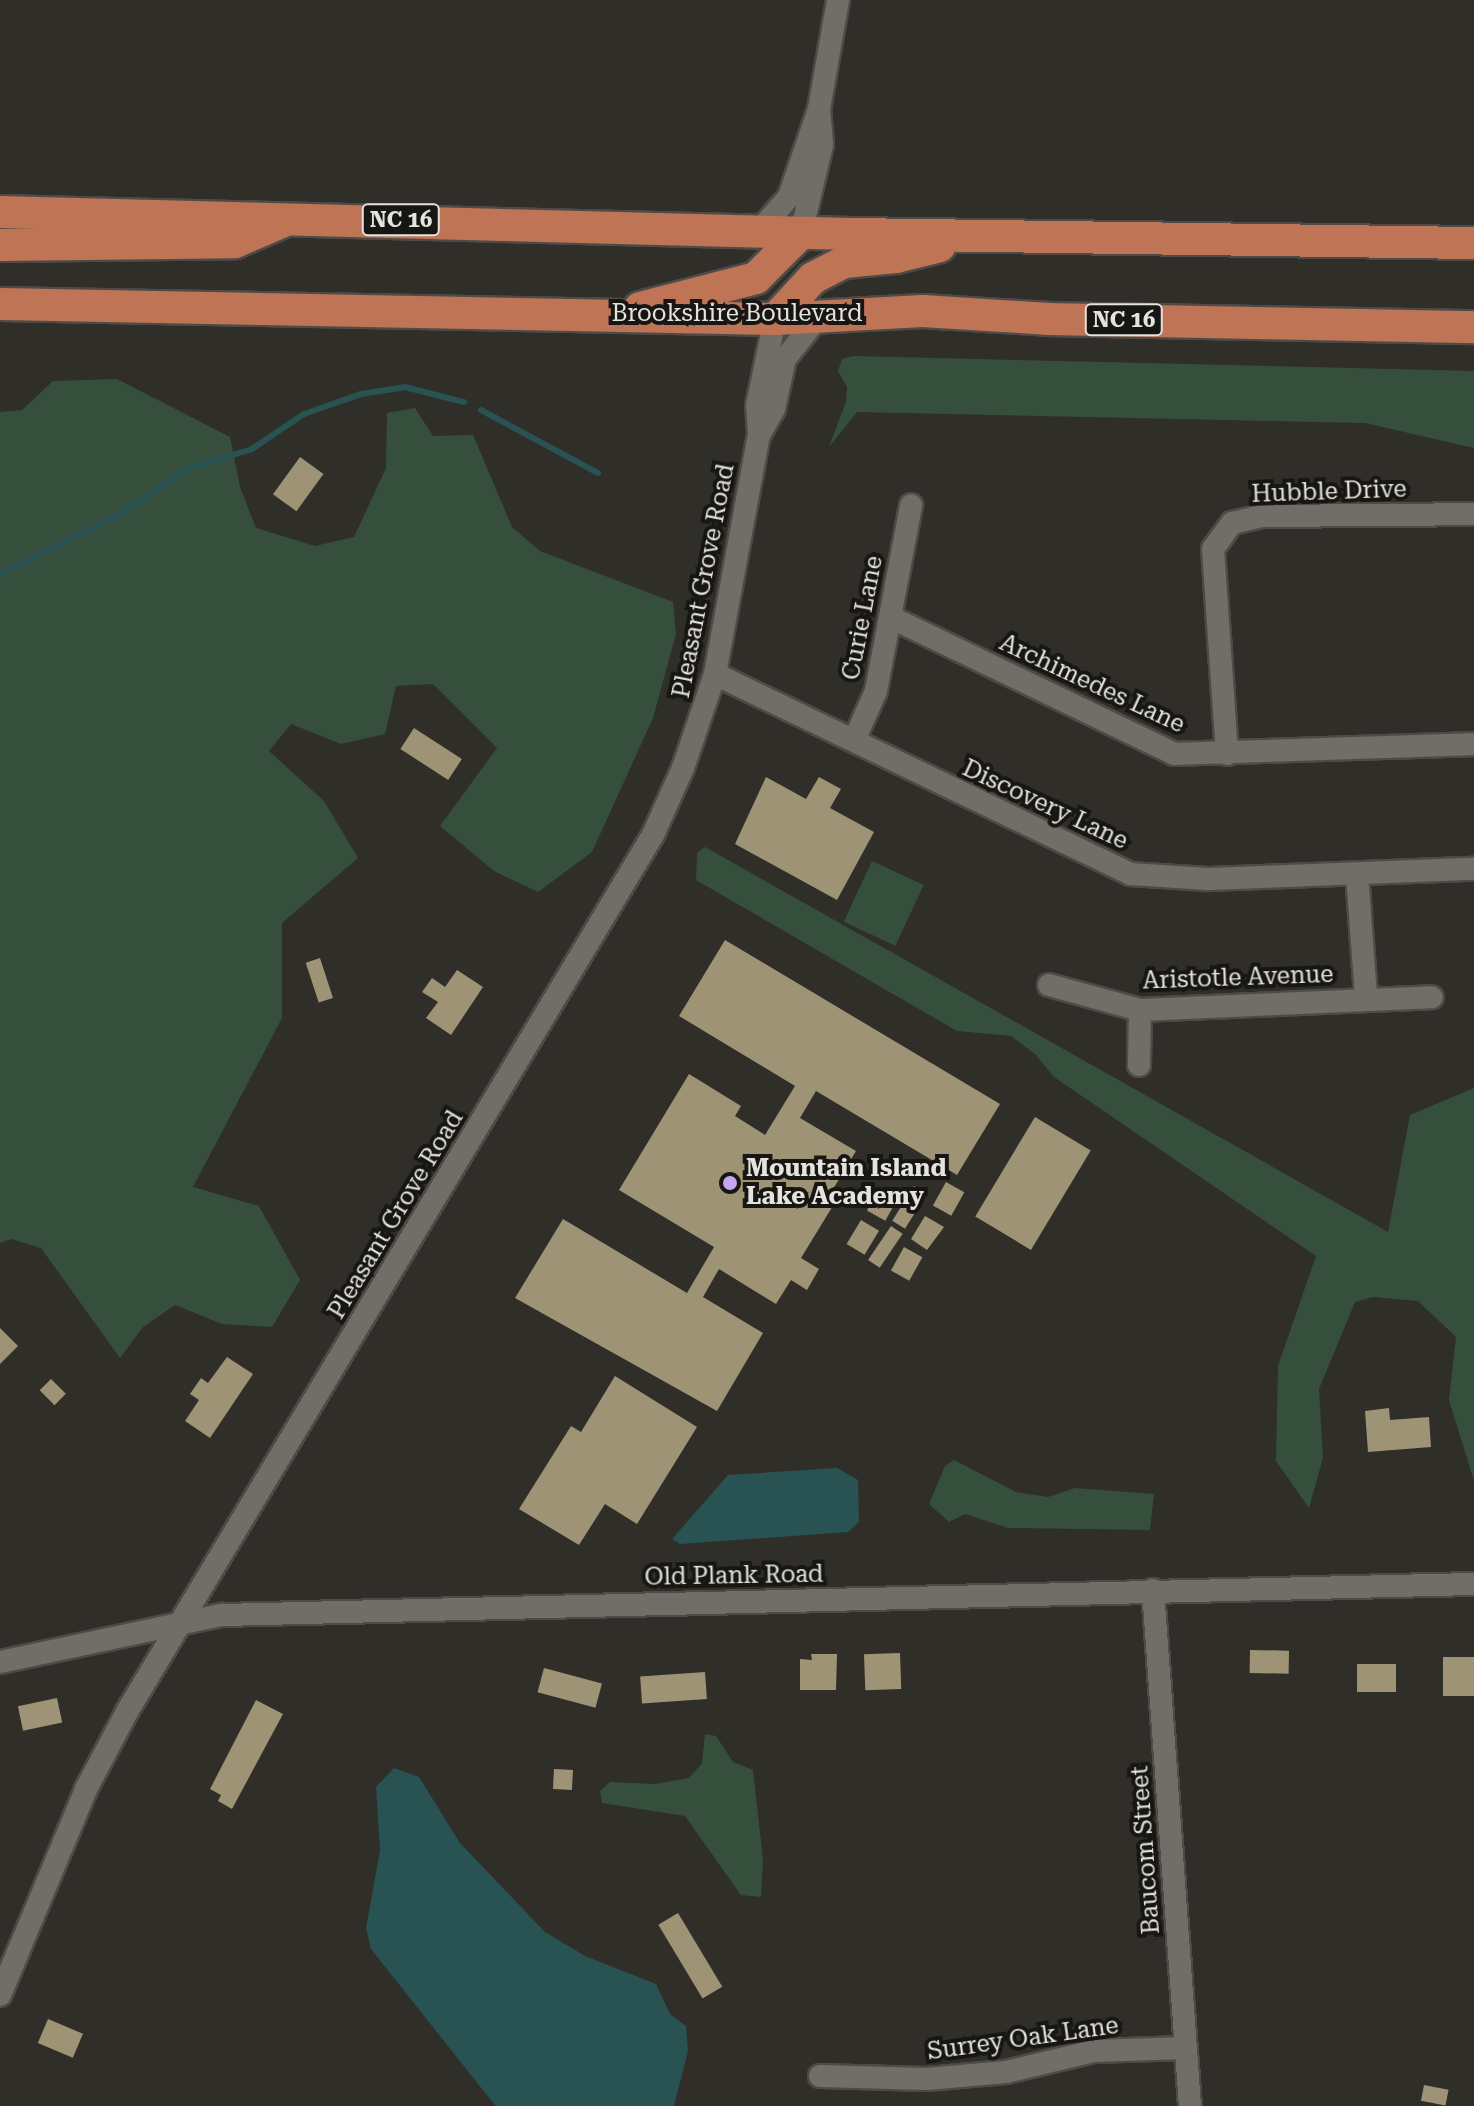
<!DOCTYPE html>
<style>
body{margin:0}
#map{position:relative;width:1474px;height:2106px;overflow:hidden;background:#302e28;font-family:"Roboto Serif",serif}
div>[style]{position:absolute}
.green>*{inset:0;background:#364f3d;transform-origin:0 0}
.water>*{inset:0;background:#295252}
.stream>*{height:6px;margin:-3px;padding:0 3px;transform-origin:3px;border-radius:3px;background:#295252}
.building>*{inset:0;background:#9e9374;transform-origin:0 0}
.roads{filter:drop-shadow(2px 0 #4d4b47) drop-shadow(-2px 0 #4d4b47) drop-shadow(0 2px #4d4b47) drop-shadow(0 -2px #4d4b47)}
.minor>*{height:22px;margin:-11px;padding:0 11px;transform-origin:11px;border-radius:11px;background:#706e67}
.highway>*{height:32px;margin:-16px;padding:0 16px;transform-origin:16px;border-radius:16px;background:#be7455}
.dots>*{width:22px;height:22px;translate:-50% -50%;box-sizing:border-box;border:4px solid #171613;border-radius:50%}
span{translate:-50% -50%;white-space:nowrap;text-align:center;line-height:1.15;-webkit-text-stroke:8px #171613;paint-order:stroke}
.shield-label span{padding:2px 6px;background:#171613;border:2px solid;border-radius:6px;-webkit-text-stroke-width:0}
.shield-label{font-size:22px;color:#e4e3df;font-weight:700}
.street-label{font-size:24px;color:#e4e3df}
.poi-label{font-size:24px;color:#e4e3df;font-weight:700}
.left{translate:0 -50%;text-align:left}
</style>
<div id="map">
<div class="green">
<i style="clip-path:polygon(853px 356px,1474px 371px,1474px 448px,1365px 423px,857px 412px,829px 447px,846px 402px,847px 387px,838px 371px,842px 359px)"></i>
<i style="clip-path:polygon(117px 379px,230px 437px,240px 487px,256px 528px,315px 546px,354px 537px,386px 468px,387px 413px,415px 408px,433px 436px,473px 435px,512px 527px,540px 551px,673px 602px,676px 634px,653px 718px,592px 852px,538px 892px,494px 871px,440px 826px,497px 748px,433px 684px,396px 686px,385px 734px,341px 744px,291px 724px,269px 751px,324px 801px,358px 858px,282px 923px,282px 1018px,193px 1187px,259px 1206px,300px 1280px,272px 1327px,222px 1324px,175px 1305px,143px 1327px,120px 1358px,41px 1248px,11px 1239px,0 1243px,0 412px,22px 410px,53px 381px)"></i>
<i style="clip-path:polygon(705px 847px,1388px 1232px,1410px 1115px,1474px 1088px,1474px 1481px,1449px 1400px,1456px 1337px,1418px 1301px,1373px 1297px,1355px 1302px,1319px 1389px,1323px 1458px,1309px 1508px,1276px 1461px,1278px 1366px,1316px 1256px,1054px 1077px,1035px 1054px,1011px 1036px,957px 1031px,696px 880px,697px 853px)"></i>
<i style="left:872px;top:861px;width:57px;height:67px;rotate:25deg"></i>
<i style="clip-path:polygon(954px 1460px,1016px 1492px,1048px 1497px,1075px 1488px,1154px 1494px,1150px 1530px,1008px 1528px,965px 1514px,949px 1522px,929px 1504px,945px 1466px)"></i>
<i style="clip-path:polygon(705px 1734px,716px 1736px,733px 1762px,753px 1770px,763px 1860px,761px 1897px,741px 1895px,685px 1816px,602px 1803px,600px 1791px,610px 1782px,655px 1784px,689px 1778px,702px 1763px)"></i>
</div>
<div class="water">
<i style="clip-path:polygon(837px 1468px,858px 1480px,859px 1522px,848px 1532px,680px 1544px,672px 1539px,728px 1475px)"></i>
<i style="clip-path:polygon(394px 1768px,419px 1777px,460px 1843px,545px 1932px,585px 1956px,656px 1984px,670px 2014px,686px 2026px,688px 2051px,674px 2106px,496px 2106px,486px 2094px,371px 1949px,366px 1928px,380px 1850px,376px 1787px)"></i>
</div>
<div class="stream">
<i style="left:481px;top:410px;width:133px;rotate:28.3deg"></i>
<i style="left:0;top:574px;width:133px;rotate:-26.4deg"></i>
<i style="left:119px;top:515px;width:85px;rotate:-33.5deg"></i>
<i style="left:190px;top:468px;width:65px;rotate:-17deg"></i>
<i style="left:252px;top:449px;width:63px;rotate:-33.9deg"></i>
<i style="left:304px;top:414px;width:60px;rotate:-19.3deg"></i>
<i style="left:361px;top:394px;width:45px;rotate:-9deg"></i>
<i style="left:405px;top:387px;width:61px;rotate:14.3deg"></i>
</div>
<div class="building">
<i style="left:300px;top:457px;width:29px;height:46px;rotate:36deg"></i>
<i style="left:414px;top:728px;width:57px;height:25px;rotate:33deg"></i>
<i style="clip-path:polygon(766px 777px,806px 799px,819px 777px,841px 789px,830px 808px,874px 832px,837px 900px,735px 844px)"></i>
<i style="clip-path:polygon(725px 940px,1000px 1104px,957px 1175px,816px 1091px,800px 1118px,856px 1151px,827px 1199px,834px 1204px,801px 1258px,819px 1269px,807px 1290px,791px 1280px,776px 1304px,719px 1269px,703px 1297px,763px 1333px,717px 1411px,515px 1298px,563px 1219px,687px 1293px,714px 1247px,619px 1190px,689px 1074px,741px 1106px,735px 1116px,765px 1135px,795px 1086px,679px 1016px)"></i>
<i style="left:320px;top:958px;width:42px;height:15px;rotate:72deg"></i>
<i style="clip-path:polygon(457px 970px,483px 987px,451px 1035px,426px 1018px,438px 1002px,422px 992px,432px 978px,445px 987px)"></i>
<i style="left:1035px;top:1117px;width:65px;height:116px;rotate:31deg"></i>
<i style="left:946px;top:1182px;width:21px;height:27px;rotate:29deg"></i>
<i style="left:914px;top:1186px;width:15px;height:41px;rotate:32deg"></i>
<i style="left:880px;top:1187px;width:21px;height:27px;rotate:29deg"></i>
<i style="clip-path:polygon(925px 1216px,944px 1227px,927px 1250px,911px 1239px)"></i>
<i style="left:861px;top:1220px;width:21px;height:28px;rotate:31deg"></i>
<i style="left:891px;top:1226px;width:14px;height:41px;rotate:34deg"></i>
<i style="left:904px;top:1247px;width:21px;height:27px;rotate:29deg"></i>
<i style="clip-path:polygon(0 1328px,18px 1346px,0 1364px)"></i>
<i style="clip-path:polygon(227px 1357px,253px 1374px,210px 1438px,185px 1421px,199px 1400px,190px 1394px,201px 1378px,208px 1383px)"></i>
<i style="clip-path:polygon(615px 1376px,697px 1427px,637px 1524px,605px 1504px,579px 1545px,519px 1509px,571px 1426px,581px 1432px)"></i>
<i style="left:51px;top:1379px;width:21px;height:16px;rotate:45deg"></i>
<i style="clip-path:polygon(1389px 1408px,1390px 1420px,1429px 1417px,1431px 1447px,1368px 1452px,1365px 1411px)"></i>
<i style="left:1250px;top:1650px;width:39px;height:23px;rotate:1deg"></i>
<i style="left:900px;top:1653px;width:36px;height:36px;rotate:88deg"></i>
<i style="clip-path:polygon(811px 1654px,837px 1654px,836px 1690px,800px 1690px,800px 1659px,812px 1660px)"></i>
<i style="left:1474px;top:1657px;width:39px;height:31px;rotate:90deg"></i>
<i style="left:1357px;top:1664px;width:39px;height:28px"></i>
<i style="left:544px;top:1668px;width:60px;height:25px;rotate:15deg"></i>
<i style="left:705px;top:1672px;width:27px;height:65px;rotate:86deg"></i>
<i style="left:57px;top:1698px;width:25px;height:40px;rotate:78deg"></i>
<i style="clip-path:polygon(256px 1700px,283px 1714px,232px 1809px,218px 1801px,221px 1795px,210px 1789px)"></i>
<i style="left:554px;top:1769px;width:19px;height:20px;rotate:3deg"></i>
<i style="left:678px;top:1913px;width:86px;height:23px;rotate:59deg"></i>
<i style="left:48px;top:2019px;width:38px;height:26px;rotate:23deg"></i>
<i style="left:1424px;top:2085px;width:25px;height:16px;rotate:11deg"></i>
</div>
<div class="roads">
<div class="minor">
<i style="left:819px;top:109px;width:111px;rotate:-80.1deg"></i>
<i style="left:758px;top:232px;width:47px;rotate:-48.5deg"></i>
<i style="left:789px;top:197px;width:93px;rotate:-71.2deg"></i>
<i style="left:819px;top:109px;width:36px;rotate:85deg"></i>
<i style="left:822px;top:145px;width:90px;rotate:103.4deg"></i>
<i style="left:775px;top:319px;width:88px;rotate:101.8deg"></i>
<i style="left:757px;top:405px;width:30px;rotate:86deg"></i>
<i style="left:759px;top:435px;width:30px;rotate:-60deg"></i>
<i style="left:774px;top:409px;width:51px;rotate:-77.6deg"></i>
<i style="left:785px;top:359px;width:53px;rotate:-51.8deg"></i>
<i style="left:890px;top:617px;width:316px;rotate:25.7deg"></i>
<i style="left:1175px;top:754px;width:299px;rotate:-1.9deg"></i>
<i style="left:715px;top:674px;width:461px;rotate:25.7deg"></i>
<i style="left:1130px;top:874px;width:78px;rotate:3.7deg"></i>
<i style="left:1208px;top:879px;width:266px;rotate:-2.2deg"></i>
<i style="left:855px;top:738px;width:51px;rotate:-65.9deg"></i>
<i style="left:876px;top:691px;width:189px;rotate:-79.3deg"></i>
<i style="left:1227px;top:754px;width:205px;rotate:-93.9deg"></i>
<i style="left:1213px;top:549px;width:32px;rotate:-54deg"></i>
<i style="left:1232px;top:523px;width:32px;rotate:-13deg"></i>
<i style="left:1263px;top:516px;width:211px;rotate:-0.5deg"></i>
<i style="left:1357px;top:874px;width:124px;rotate:85.8deg"></i>
<i style="left:1049px;top:985px;width:94px;rotate:15.4deg"></i>
<i style="left:1140px;top:1010px;width:292px;rotate:-2.5deg"></i>
<i style="left:1139px;top:1065px;width:55px;rotate:-89deg"></i>
<i style="left:1153px;top:1590px;width:517px;rotate:85.9deg"></i>
<i style="left:0;top:1662px;width:227px;rotate:-12deg"></i>
<i style="left:222px;top:1615px;width:1252px;rotate:-1.42deg"></i>
<i style="left:0;top:1995px;width:223px;rotate:-67.3deg"></i>
<i style="left:86px;top:1789px;width:89px;rotate:-62deg"></i>
<i style="left:128px;top:1710px;width:1020px;rotate:-59.04deg"></i>
<i style="left:653px;top:835px;width:73px;rotate:-65.9deg"></i>
<i style="left:683px;top:768px;width:99px;rotate:-71.2deg"></i>
<i style="left:715px;top:674px;width:243px;rotate:-79.6deg"></i>
<i style="left:820px;top:2076px;width:107px;rotate:1.6deg"></i>
<i style="left:927px;top:2079px;width:79px;rotate:-5.1deg"></i>
<i style="left:1006px;top:2072px;width:90px;rotate:-13.4deg"></i>
<i style="left:1094px;top:2051px;width:92px;rotate:-1.9deg"></i>
</div>
<div class="highway">
<i style="left:0;top:212px;width:851px;rotate:1.48deg"></i>
<i style="left:851px;top:234px;width:623px;rotate:0.83deg"></i>
<i style="left:0;top:245px;width:235px;rotate:-0.7deg"></i>
<i style="left:235px;top:242px;width:53px;rotate:-23.2deg"></i>
<i style="left:0;top:304px;width:775px;rotate:1.11deg"></i>
<i style="left:775px;top:319px;width:148px;rotate:-3.1deg"></i>
<i style="left:923px;top:311px;width:127px;rotate:3.6deg"></i>
<i style="left:1050px;top:319px;width:424px;rotate:1.1deg"></i>
<i style="left:640px;top:308px;width:120px;rotate:-14.5deg"></i>
<i style="left:756px;top:278px;width:64px;rotate:-45deg"></i>
<i style="left:775px;top:319px;width:56px;rotate:-47.2deg"></i>
<i style="left:813px;top:278px;width:35px;rotate:-27deg"></i>
<i style="left:844px;top:262px;width:52px;rotate:-5.5deg"></i>
<i style="left:896px;top:257px;width:45px;rotate:-14deg"></i>
</div>
</div>
<div class="dots">
<i style="left:730px;top:1183px;background:#c6a6f0"></i>
</div>
<div class="shield-label">
<span style="left:401px;top:220px">NC 16</span>
<span style="left:1124px;top:320px">NC 16</span>
</div>
<div class="street-label">
<span style="left:737px;top:314px">Brookshire Boulevard</span>
<span style="left:1329px;top:492px;rotate:-2deg">Hubble Drive</span>
<span style="left:704px;top:581px;rotate:-79deg">Pleasant Grove Road</span>
<span style="left:863px;top:618px;rotate:-79deg">Curie Lane</span>
<span style="left:1092px;top:684px;rotate:25deg">Archimedes Lane</span>
<span style="left:1045px;top:805px;rotate:25deg">Discovery Lane</span>
<span style="left:1238px;top:978px;rotate:-2deg">Aristotle Avenue</span>
<span style="left:396px;top:1215px;rotate:-59deg">Pleasant Grove Road</span>
<span style="left:734px;top:1576px;rotate:-1deg">Old Plank Road</span>
<span style="left:1146px;top:1850px;rotate:-94deg">Baucom Street</span>
<span style="left:1023px;top:2039px;rotate:-8deg">Surrey Oak Lane</span>
</div>
<div class="poi-label">
<span class="left" style="left:746px;top:1183px">Mountain Island<br>Lake Academy</span>
</div>
</div>
